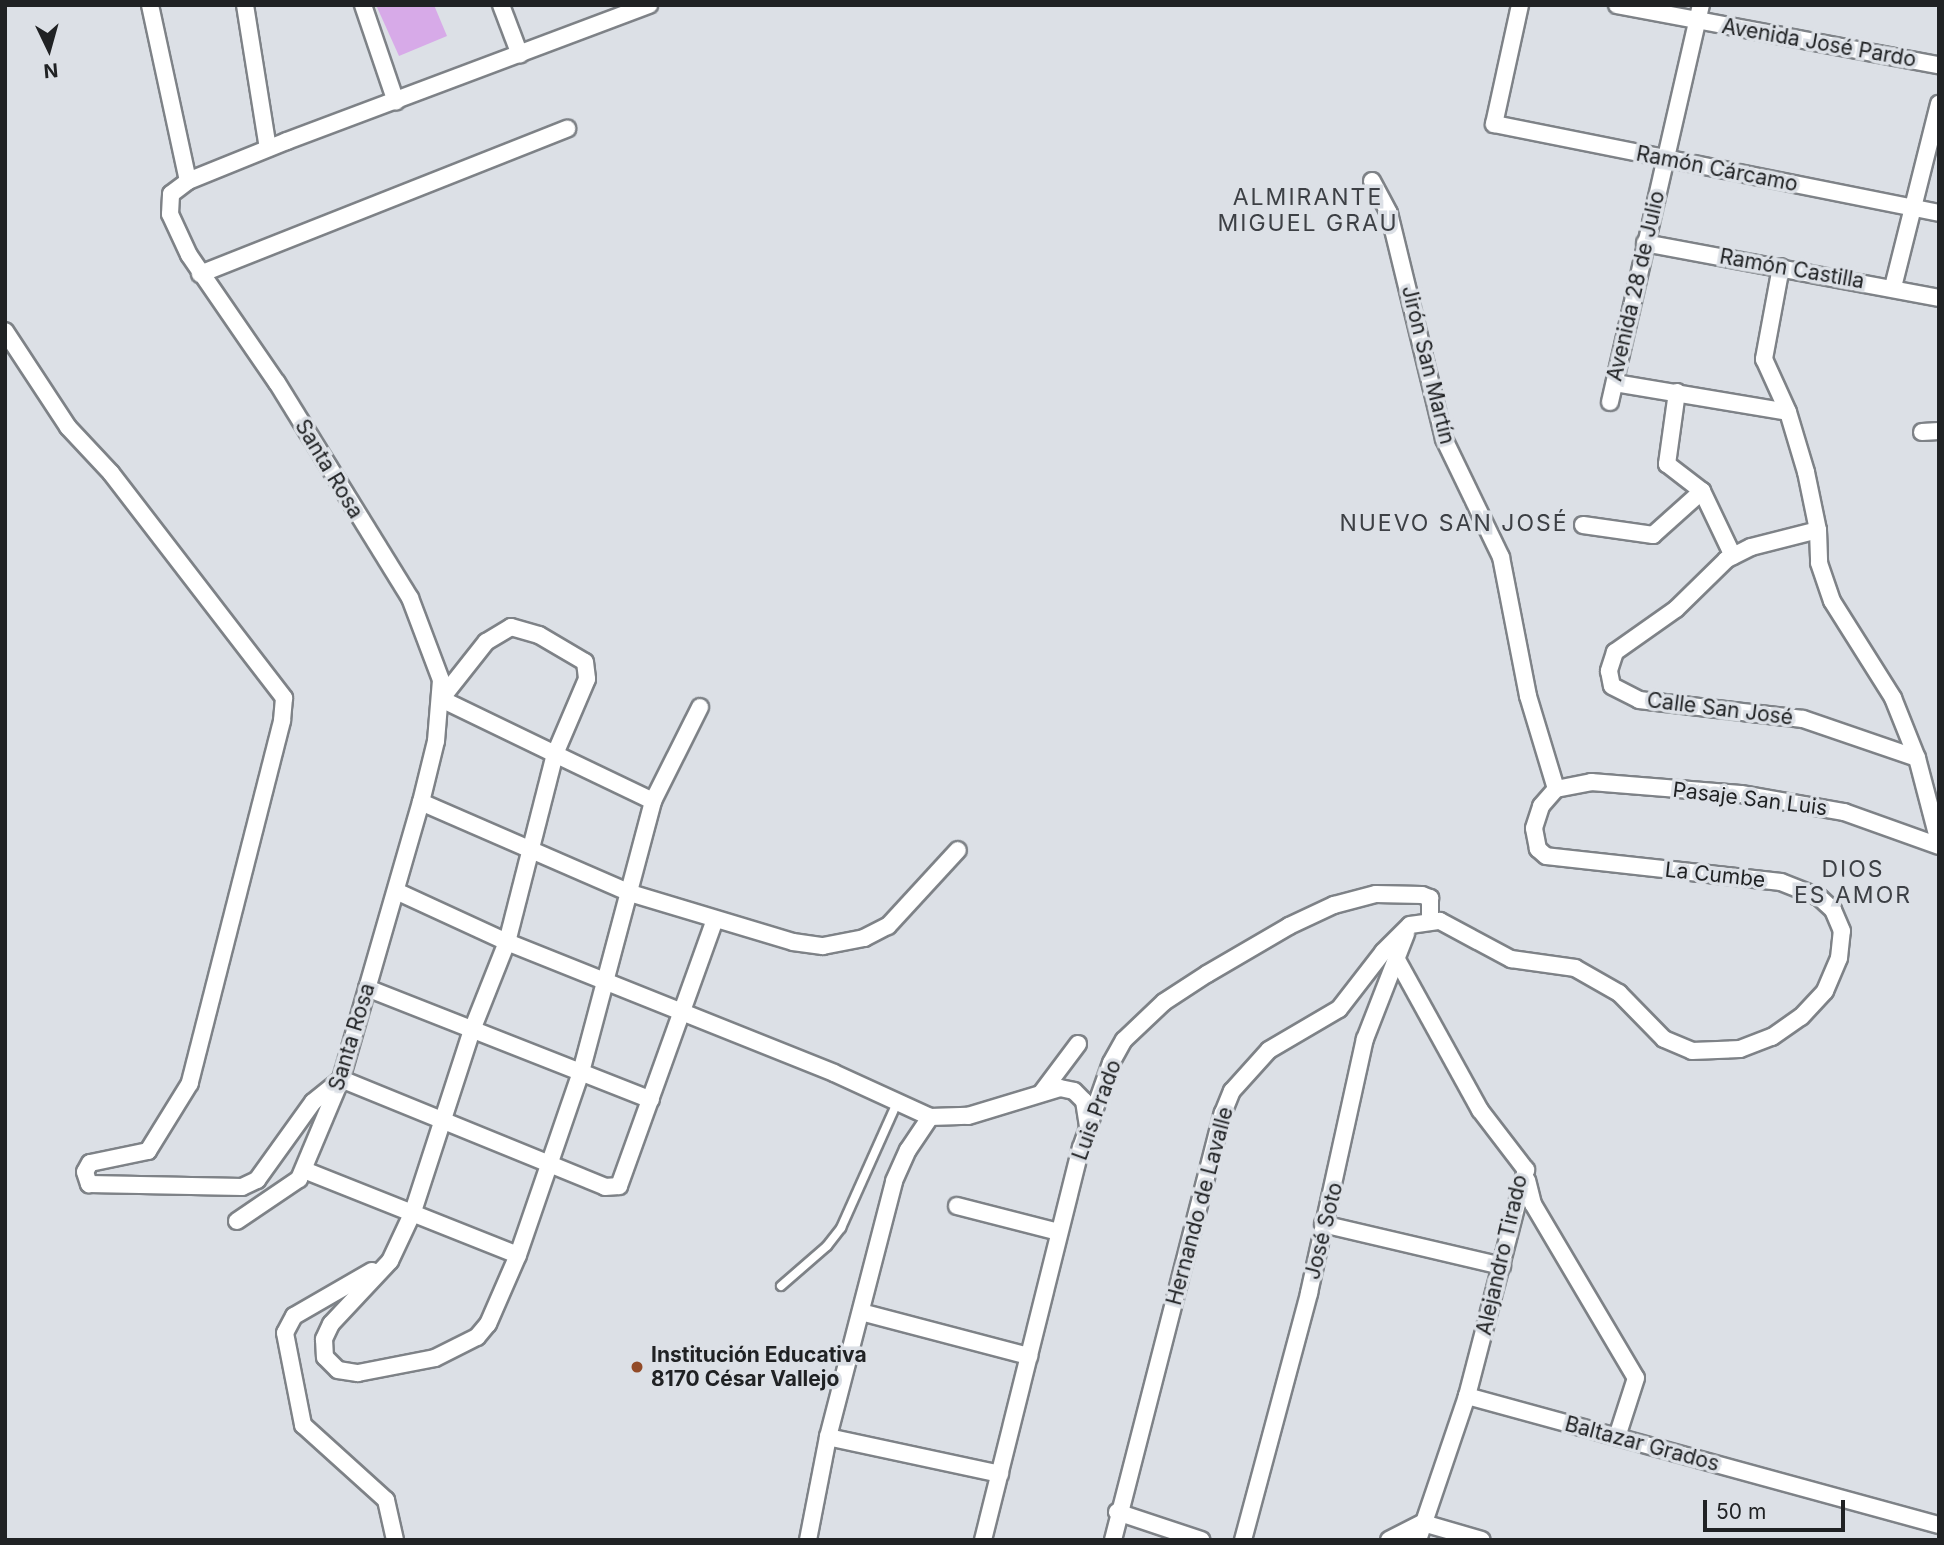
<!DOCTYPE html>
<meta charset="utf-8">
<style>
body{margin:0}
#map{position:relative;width:1944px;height:1545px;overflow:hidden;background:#dce0e6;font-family:Inter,sans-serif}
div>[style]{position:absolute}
.green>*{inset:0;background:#d7aae8}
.roads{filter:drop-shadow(2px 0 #7e8287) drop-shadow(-2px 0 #7e8287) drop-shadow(0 2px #7e8287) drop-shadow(0 -2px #7e8287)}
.lane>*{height:8px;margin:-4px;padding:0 4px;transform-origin:4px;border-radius:4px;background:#fff}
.street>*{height:16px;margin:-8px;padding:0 8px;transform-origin:8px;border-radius:8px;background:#fff}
.dots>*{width:19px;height:19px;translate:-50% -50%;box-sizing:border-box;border:4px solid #dce0e6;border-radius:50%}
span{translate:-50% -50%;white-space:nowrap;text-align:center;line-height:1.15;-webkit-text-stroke:7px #dce0e6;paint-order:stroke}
.street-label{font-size:21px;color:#202224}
.poi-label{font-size:21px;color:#202224;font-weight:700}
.left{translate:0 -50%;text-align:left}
.neighbourhood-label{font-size:23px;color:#3d4045;letter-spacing:2px}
.frame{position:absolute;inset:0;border:7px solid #202224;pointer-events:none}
.north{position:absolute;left:14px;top:14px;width:70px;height:70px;-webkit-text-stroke:5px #dce0e6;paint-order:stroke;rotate:175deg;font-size:19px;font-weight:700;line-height:28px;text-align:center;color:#202224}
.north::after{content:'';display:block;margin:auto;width:24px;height:32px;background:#202224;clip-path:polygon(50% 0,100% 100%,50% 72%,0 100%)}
.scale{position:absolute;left:1703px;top:1500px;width:142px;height:32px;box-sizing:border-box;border:4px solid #202224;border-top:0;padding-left:9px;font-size:21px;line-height:24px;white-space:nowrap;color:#202224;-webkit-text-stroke:5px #dce0e6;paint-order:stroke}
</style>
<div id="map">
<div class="green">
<i style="clip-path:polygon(376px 5px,434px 5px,447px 36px,399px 56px)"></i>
</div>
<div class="roads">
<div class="lane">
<i style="left:781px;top:1286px;width:61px;rotate:-41deg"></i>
<i style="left:827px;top:1246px;width:23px;rotate:-52deg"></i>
<i style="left:841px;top:1228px;width:135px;rotate:-65.9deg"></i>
</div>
<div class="street">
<i style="left:150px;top:5px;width:180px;rotate:77.8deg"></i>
<i style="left:245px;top:5px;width:145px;rotate:80.9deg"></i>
<i style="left:363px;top:5px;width:102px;rotate:71.2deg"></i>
<i style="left:501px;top:5px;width:53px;rotate:69.2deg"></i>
<i style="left:1520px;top:5px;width:122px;rotate:102.3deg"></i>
<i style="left:1494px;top:124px;width:454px;rotate:11.3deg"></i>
<i style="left:1617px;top:5px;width:328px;rotate:10.6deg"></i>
<i style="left:1372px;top:181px;width:36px;rotate:62deg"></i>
<i style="left:1389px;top:213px;width:233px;rotate:76.3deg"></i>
<i style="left:1444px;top:439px;width:131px;rotate:64.2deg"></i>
<i style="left:1501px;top:557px;width:142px;rotate:79deg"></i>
<i style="left:1528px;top:696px;width:97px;rotate:73.2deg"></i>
<i style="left:1645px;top:243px;width:299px;rotate:10.6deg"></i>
<i style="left:1781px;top:267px;width:94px;rotate:100.5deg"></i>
<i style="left:1764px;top:359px;width:58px;rotate:65.6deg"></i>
<i style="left:1788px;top:412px;width:63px;rotate:73.3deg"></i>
<i style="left:1806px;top:472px;width:59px;rotate:78.3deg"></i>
<i style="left:1818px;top:530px;width:33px;rotate:88deg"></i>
<i style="left:1819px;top:563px;width:40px;rotate:71.1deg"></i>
<i style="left:1832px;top:601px;width:115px;rotate:57.8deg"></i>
<i style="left:1893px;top:698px;width:65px;rotate:68.2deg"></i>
<i style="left:1917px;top:758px;width:87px;rotate:75.3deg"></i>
<i style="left:200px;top:274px;width:395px;rotate:-21.6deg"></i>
<i style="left:1893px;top:287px;width:189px;rotate:-75.9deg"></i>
<i style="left:5px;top:331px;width:115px;rotate:56.7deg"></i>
<i style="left:68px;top:427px;width:63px;rotate:46.9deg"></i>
<i style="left:111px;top:473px;width:284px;rotate:52.4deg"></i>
<i style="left:284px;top:698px;width:23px;rotate:95deg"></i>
<i style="left:282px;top:721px;width:374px;rotate:104.3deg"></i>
<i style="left:190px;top:1083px;width:80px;rotate:121.7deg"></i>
<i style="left:148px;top:1151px;width:59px;rotate:168.3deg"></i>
<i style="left:90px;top:1163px;width:10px;rotate:119deg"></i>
<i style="left:85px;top:1172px;width:13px;rotate:72deg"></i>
<i style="left:89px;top:1184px;width:153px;rotate:1.1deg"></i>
<i style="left:242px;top:1187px;width:17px;rotate:-25deg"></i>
<i style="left:257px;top:1180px;width:96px;rotate:-54.3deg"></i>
<i style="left:313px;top:1102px;width:36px;rotate:-39deg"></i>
<i style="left:341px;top:1079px;width:285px;rotate:22.2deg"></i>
<i style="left:605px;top:1187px;width:14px;rotate:-4deg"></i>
<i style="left:619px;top:1186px;width:283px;rotate:-70.2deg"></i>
<i style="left:1615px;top:383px;width:175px;rotate:9.5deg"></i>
<i style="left:1677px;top:392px;width:73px;rotate:97.9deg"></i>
<i style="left:1667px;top:464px;width:44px;rotate:37.6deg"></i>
<i style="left:1702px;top:491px;width:72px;rotate:64.5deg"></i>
<i style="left:1610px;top:402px;width:407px;rotate:-77.1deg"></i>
<i style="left:1922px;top:432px;width:17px;rotate:-3deg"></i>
<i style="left:1583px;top:525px;width:71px;rotate:8.1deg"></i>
<i style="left:1653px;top:535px;width:66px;rotate:-41.9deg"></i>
<i style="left:1818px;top:530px;width:69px;rotate:165.8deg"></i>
<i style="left:1751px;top:547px;width:28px;rotate:153deg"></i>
<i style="left:1726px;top:560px;width:70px;rotate:135.6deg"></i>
<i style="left:1676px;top:609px;width:75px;rotate:144.8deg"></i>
<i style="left:1615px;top:652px;width:20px;rotate:108deg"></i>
<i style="left:1609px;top:671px;width:15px;rotate:79deg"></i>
<i style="left:1612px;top:686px;width:30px;rotate:27deg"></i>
<i style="left:1639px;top:700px;width:165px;rotate:6.6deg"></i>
<i style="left:1803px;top:719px;width:120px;rotate:18.9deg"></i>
<i style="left:653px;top:801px;width:109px;rotate:-154.4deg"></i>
<i style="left:555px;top:754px;width:127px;rotate:-154.2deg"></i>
<i style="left:441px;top:699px;width:73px;rotate:-51.7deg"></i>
<i style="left:486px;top:642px;width:29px;rotate:-31deg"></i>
<i style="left:511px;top:627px;width:29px;rotate:16deg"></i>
<i style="left:539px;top:635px;width:53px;rotate:30.4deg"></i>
<i style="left:585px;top:662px;width:17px;rotate:83deg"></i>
<i style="left:587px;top:679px;width:82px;rotate:113.1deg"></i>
<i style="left:555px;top:754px;width:194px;rotate:104.3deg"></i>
<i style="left:507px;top:942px;width:95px;rotate:111.7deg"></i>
<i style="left:472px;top:1030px;width:191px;rotate:108deg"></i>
<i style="left:413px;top:1212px;width:54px;rotate:115.1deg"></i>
<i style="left:390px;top:1261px;width:86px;rotate:133.1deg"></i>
<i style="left:331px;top:1324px;width:17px;rotate:115deg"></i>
<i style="left:324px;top:1339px;width:18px;rotate:87deg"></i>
<i style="left:325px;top:1357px;width:18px;rotate:45deg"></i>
<i style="left:338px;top:1370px;width:20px;rotate:9deg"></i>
<i style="left:358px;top:1373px;width:78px;rotate:-11deg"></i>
<i style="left:435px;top:1358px;width:47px;rotate:-26.6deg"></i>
<i style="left:477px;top:1337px;width:17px;rotate:-50deg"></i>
<i style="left:488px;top:1324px;width:75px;rotate:-66.5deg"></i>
<i style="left:518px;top:1255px;width:194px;rotate:-71deg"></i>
<i style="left:581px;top:1072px;width:280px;rotate:-75.1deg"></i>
<i style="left:653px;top:801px;width:105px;rotate:-63.4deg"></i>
<i style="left:421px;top:802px;width:228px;rotate:23.5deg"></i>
<i style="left:630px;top:893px;width:170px;rotate:16.7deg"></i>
<i style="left:793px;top:942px;width:30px;rotate:8deg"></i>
<i style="left:823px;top:946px;width:42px;rotate:-11deg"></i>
<i style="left:864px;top:938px;width:27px;rotate:-27deg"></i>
<i style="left:888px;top:926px;width:103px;rotate:-47.4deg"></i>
<i style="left:396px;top:891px;width:122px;rotate:24.7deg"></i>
<i style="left:507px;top:942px;width:352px;rotate:21.8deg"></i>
<i style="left:834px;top:1073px;width:106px;rotate:24.6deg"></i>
<i style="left:930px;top:1117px;width:38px;rotate:-2deg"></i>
<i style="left:968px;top:1116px;width:96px;rotate:-16.9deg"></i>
<i style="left:1060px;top:1088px;width:14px;rotate:12deg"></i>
<i style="left:1074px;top:1091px;width:14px;rotate:45deg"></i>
<i style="left:1084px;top:1101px;width:24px;rotate:81deg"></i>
<i style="left:1395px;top:956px;width:176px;rotate:61.1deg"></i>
<i style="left:1480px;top:1110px;width:76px;rotate:52.5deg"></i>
<i style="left:367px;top:988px;width:305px;rotate:21.5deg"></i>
<i style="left:1042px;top:1092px;width:60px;rotate:-53.1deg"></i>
<i style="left:304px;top:1170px;width:230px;rotate:21.7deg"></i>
<i style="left:1527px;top:1180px;width:25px;rotate:76deg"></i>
<i style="left:1533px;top:1204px;width:202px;rotate:59.4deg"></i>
<i style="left:1636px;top:1378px;width:62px;rotate:107.9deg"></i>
<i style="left:957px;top:1206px;width:104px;rotate:14.4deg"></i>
<i style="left:237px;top:1221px;width:75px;rotate:-34.1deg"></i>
<i style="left:299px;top:1179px;width:108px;rotate:-67.2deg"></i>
<i style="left:341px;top:1079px;width:288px;rotate:-73.9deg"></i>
<i style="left:421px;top:802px;width:63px;rotate:-76.2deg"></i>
<i style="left:436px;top:741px;width:61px;rotate:-85.3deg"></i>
<i style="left:441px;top:680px;width:88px;rotate:-110.7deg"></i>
<i style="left:410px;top:598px;width:253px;rotate:-121.7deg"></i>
<i style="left:277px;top:383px;width:155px;rotate:-124.5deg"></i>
<i style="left:189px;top:255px;width:45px;rotate:-114.9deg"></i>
<i style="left:170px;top:214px;width:20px;rotate:-87deg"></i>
<i style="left:171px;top:194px;width:21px;rotate:-37deg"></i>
<i style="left:188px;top:181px;width:107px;rotate:-22deg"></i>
<i style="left:287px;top:141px;width:387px;rotate:-20.6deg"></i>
<i style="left:1323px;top:1224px;width:184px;rotate:13.2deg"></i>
<i style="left:372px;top:1271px;width:90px;rotate:150deg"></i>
<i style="left:294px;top:1316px;width:19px;rotate:118deg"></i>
<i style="left:285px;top:1333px;width:94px;rotate:78.9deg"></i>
<i style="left:303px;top:1425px;width:112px;rotate:42.1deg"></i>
<i style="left:386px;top:1500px;width:41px;rotate:77.3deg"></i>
<i style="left:861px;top:1312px;width:174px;rotate:14.7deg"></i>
<i style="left:1467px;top:1396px;width:489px;rotate:15.3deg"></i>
<i style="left:828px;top:1437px;width:176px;rotate:12.1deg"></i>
<i style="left:1117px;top:1512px;width:89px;rotate:18.4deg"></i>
<i style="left:808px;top:1540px;width:105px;rotate:-79deg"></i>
<i style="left:828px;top:1437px;width:264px;rotate:-75.5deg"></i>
<i style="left:894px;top:1181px;width:34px;rotate:-66deg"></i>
<i style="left:908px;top:1150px;width:40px;rotate:-56deg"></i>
<i style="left:983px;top:1540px;width:404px;rotate:-76deg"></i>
<i style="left:1081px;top:1148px;width:90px;rotate:-70.6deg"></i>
<i style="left:1111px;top:1063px;width:26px;rotate:-61deg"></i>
<i style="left:1124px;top:1040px;width:55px;rotate:-43.5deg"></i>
<i style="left:1164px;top:1002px;width:51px;rotate:-33.1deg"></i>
<i style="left:1207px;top:974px;width:95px;rotate:-30.3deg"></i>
<i style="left:1289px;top:926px;width:50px;rotate:-25deg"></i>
<i style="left:1334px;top:905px;width:43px;rotate:-14.7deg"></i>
<i style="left:1376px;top:894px;width:46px;rotate:1.2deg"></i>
<i style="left:1422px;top:895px;width:9px;rotate:21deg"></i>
<i style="left:1430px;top:898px;width:21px;rotate:90deg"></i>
<i style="left:1113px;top:1540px;width:441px;rotate:-75.6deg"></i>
<i style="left:1223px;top:1113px;width:24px;rotate:-68deg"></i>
<i style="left:1232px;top:1091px;width:55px;rotate:-47.9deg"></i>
<i style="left:1269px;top:1050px;width:81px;rotate:-30.4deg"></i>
<i style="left:1339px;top:1009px;width:72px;rotate:-52.3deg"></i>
<i style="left:1383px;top:952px;width:38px;rotate:-45deg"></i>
<i style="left:1410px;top:925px;width:30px;rotate:-8deg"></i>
<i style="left:1440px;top:921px;width:81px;rotate:28.2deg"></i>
<i style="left:1511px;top:959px;width:65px;rotate:8deg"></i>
<i style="left:1575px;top:968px;width:51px;rotate:29.6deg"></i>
<i style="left:1619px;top:993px;width:64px;rotate:45.6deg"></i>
<i style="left:1664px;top:1039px;width:30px;rotate:23deg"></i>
<i style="left:1692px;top:1051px;width:48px;rotate:-2.4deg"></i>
<i style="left:1740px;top:1049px;width:34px;rotate:-21deg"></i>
<i style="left:1772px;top:1037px;width:35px;rotate:-35deg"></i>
<i style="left:1801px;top:1017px;width:35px;rotate:-47deg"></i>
<i style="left:1825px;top:991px;width:36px;rotate:-67deg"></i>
<i style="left:1839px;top:958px;width:27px;rotate:-84deg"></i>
<i style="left:1842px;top:931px;width:23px;rotate:-113deg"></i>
<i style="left:1833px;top:910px;width:19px;rotate:-137deg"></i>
<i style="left:1819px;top:897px;width:41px;rotate:-158.5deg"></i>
<i style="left:1781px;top:882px;width:236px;rotate:-173.7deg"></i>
<i style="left:1546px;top:856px;width:11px;rotate:-139deg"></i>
<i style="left:1538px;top:849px;width:21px;rotate:-101deg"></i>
<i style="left:1534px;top:828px;width:23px;rotate:-72deg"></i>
<i style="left:1541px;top:806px;width:23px;rotate:-49deg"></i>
<i style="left:1556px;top:789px;width:36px;rotate:-11deg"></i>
<i style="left:1591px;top:782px;width:150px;rotate:4.6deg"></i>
<i style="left:1741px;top:794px;width:105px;rotate:9.9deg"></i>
<i style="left:1844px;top:812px;width:101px;rotate:19.7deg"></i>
<i style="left:1243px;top:1540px;width:256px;rotate:-75deg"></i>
<i style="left:1309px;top:1293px;width:260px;rotate:-77.6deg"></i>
<i style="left:1365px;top:1039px;width:113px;rotate:-68.7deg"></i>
<i style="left:1389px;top:1540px;width:38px;rotate:-27deg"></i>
<i style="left:1423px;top:1523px;width:61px;rotate:16.1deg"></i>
<i style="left:1418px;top:1540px;width:152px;rotate:-71.2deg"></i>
<i style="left:1467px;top:1396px;width:234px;rotate:-75.4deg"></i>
</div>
</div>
<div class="dots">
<i style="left:637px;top:1367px;background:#924b28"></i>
</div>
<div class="street-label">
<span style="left:1819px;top:43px;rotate:10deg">Avenida José Pardo</span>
<span style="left:1717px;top:169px;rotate:11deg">Ramón Cárcamo</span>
<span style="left:1792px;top:269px;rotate:10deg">Ramón Castilla</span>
<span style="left:1636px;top:286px;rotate:-77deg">Avenida 28 de Julio</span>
<span style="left:1428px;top:365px;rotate:76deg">Jirón San Martín</span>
<span style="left:329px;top:469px;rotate:59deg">Santa Rosa</span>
<span style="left:1720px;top:709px;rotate:7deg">Calle San José</span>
<span style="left:1750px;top:799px;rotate:7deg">Pasaje San Luis</span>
<span style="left:1715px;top:875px;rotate:6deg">La Cumbe</span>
<span style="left:352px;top:1037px;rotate:-73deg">Santa Rosa</span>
<span style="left:1097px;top:1110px;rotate:-70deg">Luis Prado</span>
<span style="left:1200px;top:1206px;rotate:-75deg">Hernando de Lavalle</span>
<span style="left:1324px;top:1231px;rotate:-76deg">José Soto</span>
<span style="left:1502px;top:1255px;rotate:-77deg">Alejandro Tirado</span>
<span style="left:1642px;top:1444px;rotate:15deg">Baltazar Grados</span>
</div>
<div class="poi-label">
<span class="left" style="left:651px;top:1367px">Institución Educativa<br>8170 César Vallejo</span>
</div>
<div class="neighbourhood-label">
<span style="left:1308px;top:210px">ALMIRANTE<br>MIGUEL GRAU</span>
<span style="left:1454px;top:523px">NUEVO SAN JOSÉ</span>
<span style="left:1853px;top:882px">DIOS<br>ES AMOR</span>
</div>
<div class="frame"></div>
<div class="north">N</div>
<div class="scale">50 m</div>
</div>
